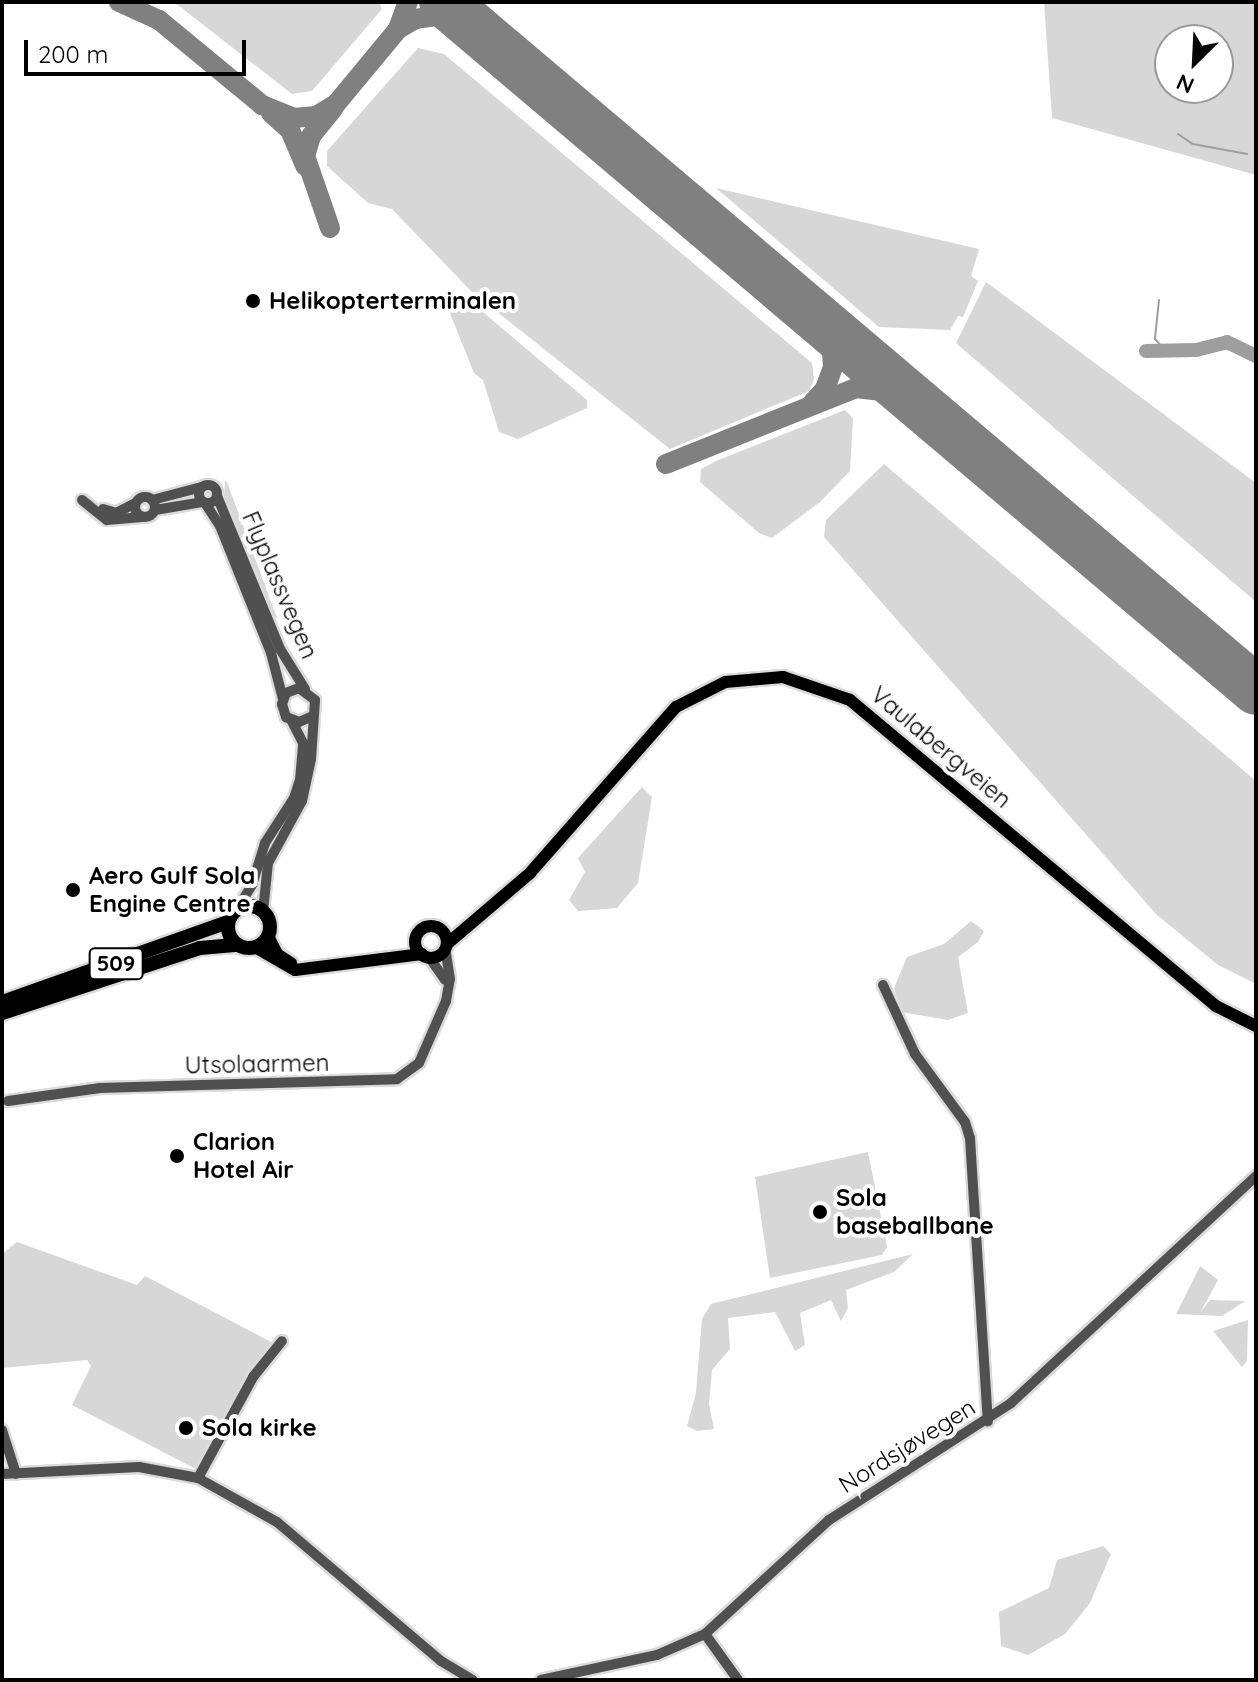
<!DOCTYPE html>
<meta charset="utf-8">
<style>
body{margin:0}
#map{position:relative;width:1258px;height:1682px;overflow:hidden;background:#fff;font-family:Quicksand,sans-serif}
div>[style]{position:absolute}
.green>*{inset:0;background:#d7d7d7}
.stream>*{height:2px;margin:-1px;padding:0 1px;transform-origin:1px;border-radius:1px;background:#9e9e9e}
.river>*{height:14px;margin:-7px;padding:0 7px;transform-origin:7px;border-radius:7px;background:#9e9e9e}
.taxiway>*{height:20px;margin:-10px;padding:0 10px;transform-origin:10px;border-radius:10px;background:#808080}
.runway>*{height:50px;margin:-25px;padding:0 25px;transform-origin:25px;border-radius:25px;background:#808080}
.roads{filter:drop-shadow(2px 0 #dbdbdb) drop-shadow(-2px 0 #dbdbdb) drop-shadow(0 2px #dbdbdb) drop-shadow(0 -2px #dbdbdb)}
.minor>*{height:10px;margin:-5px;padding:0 5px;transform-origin:5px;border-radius:5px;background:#505050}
.minor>.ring{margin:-5px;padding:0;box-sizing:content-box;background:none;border:10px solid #505050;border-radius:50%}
.major>*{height:12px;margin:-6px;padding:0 6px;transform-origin:6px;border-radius:6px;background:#000}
.major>.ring{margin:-6px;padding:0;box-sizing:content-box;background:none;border:12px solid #000;border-radius:50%}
.highway>*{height:14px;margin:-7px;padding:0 7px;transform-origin:7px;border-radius:7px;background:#000}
.highway>.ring{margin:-7px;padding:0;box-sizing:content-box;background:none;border:14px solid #000;border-radius:50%}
.dots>*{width:22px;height:22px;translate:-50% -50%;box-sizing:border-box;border:4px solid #fff;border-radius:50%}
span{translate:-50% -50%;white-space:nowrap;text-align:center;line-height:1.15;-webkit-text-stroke:8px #fff;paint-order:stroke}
.shield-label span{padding:2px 6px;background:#fff;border:2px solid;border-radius:6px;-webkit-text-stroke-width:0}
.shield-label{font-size:22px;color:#000;font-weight:700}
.poi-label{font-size:24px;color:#000;font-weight:700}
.left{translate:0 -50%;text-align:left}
.street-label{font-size:24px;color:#000}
.frame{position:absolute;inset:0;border:4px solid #000;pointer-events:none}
.north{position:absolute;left:1154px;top:24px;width:80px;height:80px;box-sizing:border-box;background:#fff;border:2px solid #999;border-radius:50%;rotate:204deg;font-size:22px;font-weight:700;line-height:32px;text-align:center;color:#000}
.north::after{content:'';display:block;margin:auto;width:28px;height:36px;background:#000;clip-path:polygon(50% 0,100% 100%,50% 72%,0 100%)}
.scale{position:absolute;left:24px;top:40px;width:222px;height:36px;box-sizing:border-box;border:4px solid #000;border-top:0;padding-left:10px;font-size:24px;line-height:28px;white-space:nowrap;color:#000;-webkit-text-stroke:6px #fff;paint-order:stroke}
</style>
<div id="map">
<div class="green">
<i style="clip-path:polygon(174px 2px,379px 2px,382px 9px,312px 91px,292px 94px)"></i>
<i style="clip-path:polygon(evenodd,1044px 2px,1256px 2px,1256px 175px,1052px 118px,1044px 2px,1170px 40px,1218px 40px,1218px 88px,1170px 88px,1170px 40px)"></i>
<i style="clip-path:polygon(418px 48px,444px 54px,812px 363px,814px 379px,809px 391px,670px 449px,472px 292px,392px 209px,368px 203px,327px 166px,327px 151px)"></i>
<i style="clip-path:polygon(716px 188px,979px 249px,971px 276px,978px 281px,963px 317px,958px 316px,950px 330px,879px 327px)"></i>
<i style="clip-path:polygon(986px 282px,1256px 483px,1256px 602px,956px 343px)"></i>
<i style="clip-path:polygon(457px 297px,465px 297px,587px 400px,587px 408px,518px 439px,499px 432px,483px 380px,474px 373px,449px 311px)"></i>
<i style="clip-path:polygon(845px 410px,853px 418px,850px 471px,820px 502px,772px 538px,759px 533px,700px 482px,701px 469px,716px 461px)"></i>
<i style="clip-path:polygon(884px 464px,1256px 781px,1256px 984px,1218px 965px,1156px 914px,824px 537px,826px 520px)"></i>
<i style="clip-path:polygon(225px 480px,227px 482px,277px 618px,272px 618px,224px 499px)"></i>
<i style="clip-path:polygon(642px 787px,652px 797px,638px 883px,617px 908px,578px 911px,569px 900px,585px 872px,578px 858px)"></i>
<i style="clip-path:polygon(971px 921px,984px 931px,978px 942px,958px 957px,968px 1013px,948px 1020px,901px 1012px,894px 988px,907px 957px,944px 944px)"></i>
<i style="clip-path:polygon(868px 1152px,887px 1247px,882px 1255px,770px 1278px,755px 1177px)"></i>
<i style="clip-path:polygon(17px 1242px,137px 1285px,145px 1276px,273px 1343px,248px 1375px,198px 1470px,72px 1405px,91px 1366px,87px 1360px,2px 1368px,2px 1254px)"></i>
<i style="clip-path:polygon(913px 1254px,894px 1272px,846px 1290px,848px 1308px,841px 1321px,831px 1300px,800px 1313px,805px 1345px,795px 1351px,775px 1312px,728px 1318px,730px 1349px,712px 1370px,709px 1404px,714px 1429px,697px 1431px,687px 1426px,696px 1393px,702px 1319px,711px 1304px)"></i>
<i style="clip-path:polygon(1200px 1266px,1218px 1280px,1200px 1313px,1210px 1300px,1245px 1301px,1222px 1316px,1176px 1314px)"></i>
<i style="clip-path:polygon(1248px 1320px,1247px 1361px,1242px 1367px,1213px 1331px)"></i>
<i style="clip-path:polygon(1103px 1546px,1111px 1554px,1090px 1603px,1065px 1634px,1028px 1655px,1001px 1646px,999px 1612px,1049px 1588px,1057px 1560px)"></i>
</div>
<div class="stream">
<i style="left:1178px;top:134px;width:18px;rotate:34deg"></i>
<i style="left:1193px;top:144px;width:55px;rotate:10.5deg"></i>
<i style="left:1159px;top:300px;width:39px;rotate:96deg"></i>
<i style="left:1155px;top:339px;width:13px;rotate:48deg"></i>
</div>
<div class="river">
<i style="left:1146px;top:351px;width:50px;rotate:-1.1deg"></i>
<i style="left:1196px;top:350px;width:32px;rotate:-14deg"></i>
<i style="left:1227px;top:342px;width:32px;rotate:26deg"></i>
</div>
<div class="taxiway">
<i style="left:119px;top:2px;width:44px;rotate:24.2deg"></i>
<i style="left:159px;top:20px;width:134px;rotate:39.5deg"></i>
<i style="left:262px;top:105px;width:35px;rotate:22deg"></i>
<i style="left:294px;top:118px;width:22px;rotate:-5deg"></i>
<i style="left:316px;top:116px;width:23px;rotate:-31deg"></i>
<i style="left:336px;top:104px;width:97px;rotate:-50.4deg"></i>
<i style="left:398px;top:29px;width:20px;rotate:-30deg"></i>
<i style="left:415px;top:19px;width:27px;rotate:-8deg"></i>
<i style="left:442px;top:15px;width:38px;rotate:23deg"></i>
<i style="left:398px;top:29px;width:29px;rotate:-70deg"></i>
<i style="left:271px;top:113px;width:25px;rotate:42deg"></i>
<i style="left:290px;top:130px;width:39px;rotate:67deg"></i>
<i style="left:330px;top:228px;width:76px;rotate:-109.1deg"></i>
<i style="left:305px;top:156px;width:21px;rotate:-73deg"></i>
<i style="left:311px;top:136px;width:35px;rotate:-51deg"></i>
<i style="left:813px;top:402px;width:18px;rotate:-47deg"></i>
<i style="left:825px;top:389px;width:23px;rotate:-70deg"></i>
<i style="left:833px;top:367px;width:26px;rotate:-94deg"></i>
<i style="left:831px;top:341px;width:20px;rotate:-117deg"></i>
<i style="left:666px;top:464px;width:205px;rotate:-21.8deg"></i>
<i style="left:856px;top:388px;width:26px;rotate:7deg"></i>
<i style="left:882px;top:391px;width:49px;rotate:25.5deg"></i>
</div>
<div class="runway">
<i style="left:444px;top:2px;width:1064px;rotate:40.27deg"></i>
</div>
<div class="roads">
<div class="minor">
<i class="ring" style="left:199px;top:485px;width:8px;height:8px"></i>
<i style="left:217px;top:496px;width:165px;rotate:67.6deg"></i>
<i style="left:280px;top:649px;width:47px;rotate:58deg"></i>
<i class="ring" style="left:135px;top:497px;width:10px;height:10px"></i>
<i style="left:82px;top:500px;width:32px;rotate:39deg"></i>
<i style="left:107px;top:520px;width:35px;rotate:-5deg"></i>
<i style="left:152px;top:500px;width:52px;rotate:-14.6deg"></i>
<i style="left:205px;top:503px;width:27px;rotate:57deg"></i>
<i style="left:220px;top:526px;width:137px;rotate:68.1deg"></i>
<i style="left:271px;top:653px;width:48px;rotate:75.4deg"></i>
<i style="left:103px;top:509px;width:14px;rotate:17deg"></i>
<i style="left:116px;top:513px;width:22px;rotate:-27deg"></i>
<i style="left:155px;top:510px;width:49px;rotate:-9.5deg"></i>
<i style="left:238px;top:908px;width:27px;rotate:-59deg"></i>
<i style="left:252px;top:885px;width:44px;rotate:-72.8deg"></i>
<i style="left:265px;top:843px;width:54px;rotate:-57.2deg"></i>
<i style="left:294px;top:798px;width:19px;rotate:-72deg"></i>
<i style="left:300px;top:780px;width:37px;rotate:-85deg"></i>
<i style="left:303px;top:743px;width:25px;rotate:-117deg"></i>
<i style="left:263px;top:912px;width:49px;rotate:-84.2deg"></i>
<i style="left:268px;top:863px;width:71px;rotate:-61.3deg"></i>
<i style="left:302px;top:801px;width:43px;rotate:-77.9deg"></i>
<i style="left:311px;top:759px;width:59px;rotate:-86.1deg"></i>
<i style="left:315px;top:700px;width:20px;rotate:-143deg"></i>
<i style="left:299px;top:688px;width:14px;rotate:159deg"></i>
<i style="left:286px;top:693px;width:12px;rotate:110deg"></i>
<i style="left:282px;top:704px;width:14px;rotate:73deg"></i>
<i style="left:286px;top:717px;width:14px;rotate:21deg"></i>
<i style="left:299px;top:722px;width:13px;rotate:-23deg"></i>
<i style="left:429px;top:957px;width:28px;rotate:55deg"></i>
<i style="left:883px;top:985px;width:76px;rotate:65.1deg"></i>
<i style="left:915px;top:1054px;width:84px;rotate:53.7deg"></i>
<i style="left:965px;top:1122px;width:17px;rotate:73deg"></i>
<i style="left:970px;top:1138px;width:284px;rotate:86.4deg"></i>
<i style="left:8px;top:1101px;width:93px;rotate:-8deg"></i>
<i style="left:100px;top:1088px;width:297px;rotate:-1.7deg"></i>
<i style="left:397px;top:1079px;width:27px;rotate:-36deg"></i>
<i style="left:419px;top:1063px;width:68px;rotate:-66.5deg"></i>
<i style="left:446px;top:1001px;width:22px;rotate:-80deg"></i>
<i style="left:450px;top:979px;width:30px;rotate:-99deg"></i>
<i style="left:2px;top:1430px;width:46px;rotate:72.3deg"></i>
<i style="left:2px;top:1474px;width:137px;rotate:-2.9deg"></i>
<i style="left:139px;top:1467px;width:60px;rotate:10.6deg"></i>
<i style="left:198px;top:1478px;width:90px;rotate:29.1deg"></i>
<i style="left:277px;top:1522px;width:215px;rotate:40.3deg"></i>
<i style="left:441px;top:1661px;width:37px;rotate:31deg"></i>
<i style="left:198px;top:1478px;width:115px;rotate:-61.4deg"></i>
<i style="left:253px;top:1377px;width:46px;rotate:-51.1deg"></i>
<i style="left:705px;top:1634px;width:57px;rotate:54.3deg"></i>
<i style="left:541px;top:1680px;width:119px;rotate:-12.2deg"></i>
<i style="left:657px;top:1655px;width:52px;rotate:-23.6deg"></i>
<i style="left:705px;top:1634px;width:168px;rotate:-42.6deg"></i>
<i style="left:829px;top:1520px;width:216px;rotate:-32.7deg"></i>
<i style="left:1011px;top:1403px;width:334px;rotate:-42.8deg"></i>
</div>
<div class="major">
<i class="ring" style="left:415px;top:926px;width:20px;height:20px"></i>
<i style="left:268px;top:936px;width:20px;rotate:63deg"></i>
<i style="left:277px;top:954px;width:17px;rotate:33deg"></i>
<i style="left:447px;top:944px;width:109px;rotate:-40.5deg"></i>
<i style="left:530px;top:873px;width:221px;rotate:-48.7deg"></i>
<i style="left:676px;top:707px;width:55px;rotate:-27deg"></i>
<i style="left:725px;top:682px;width:58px;rotate:-4.9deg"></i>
<i style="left:783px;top:677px;width:71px;rotate:18.9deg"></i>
<i style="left:850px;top:700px;width:477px;rotate:39.9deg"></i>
<i style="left:1216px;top:1006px;width:45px;rotate:26.6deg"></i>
<i style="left:255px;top:947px;width:46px;rotate:29.9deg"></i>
<i style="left:295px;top:970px;width:128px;rotate:-7.2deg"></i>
</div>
<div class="highway">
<i class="ring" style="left:228px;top:906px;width:28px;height:28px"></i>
<i style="left:2px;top:1002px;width:240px;rotate:-19.5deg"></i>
<i style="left:2px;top:1013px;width:208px;rotate:-18.2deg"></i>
<i style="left:200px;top:948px;width:38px;rotate:-5deg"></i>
</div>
</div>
<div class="dots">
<i style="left:253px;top:301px;background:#000"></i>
<i style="left:73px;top:890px;background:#000"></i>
<i style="left:177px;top:1156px;background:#000"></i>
<i style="left:820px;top:1212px;background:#000"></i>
<i style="left:186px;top:1428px;background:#000"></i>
</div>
<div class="shield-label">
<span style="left:116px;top:964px">509</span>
</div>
<div class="poi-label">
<span class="left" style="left:269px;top:301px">Helikopterterminalen</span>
<span class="left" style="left:89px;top:890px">Aero Gulf Sola<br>Engine Centre</span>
<span class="left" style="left:193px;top:1156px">Clarion<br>Hotel Air</span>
<span class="left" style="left:836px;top:1212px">Sola<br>baseballbane</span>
<span class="left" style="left:202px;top:1428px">Sola kirke</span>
</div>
<div class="street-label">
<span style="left:280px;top:585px;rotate:67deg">Flyplassvegen</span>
<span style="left:941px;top:747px;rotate:40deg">Vaulabergveien</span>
<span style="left:257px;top:1064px;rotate:-1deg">Utsolaarmen</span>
<span style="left:907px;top:1446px;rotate:-32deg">Nordsjøvegen</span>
</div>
<div class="frame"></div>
<div class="north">N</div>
<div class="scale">200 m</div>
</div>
